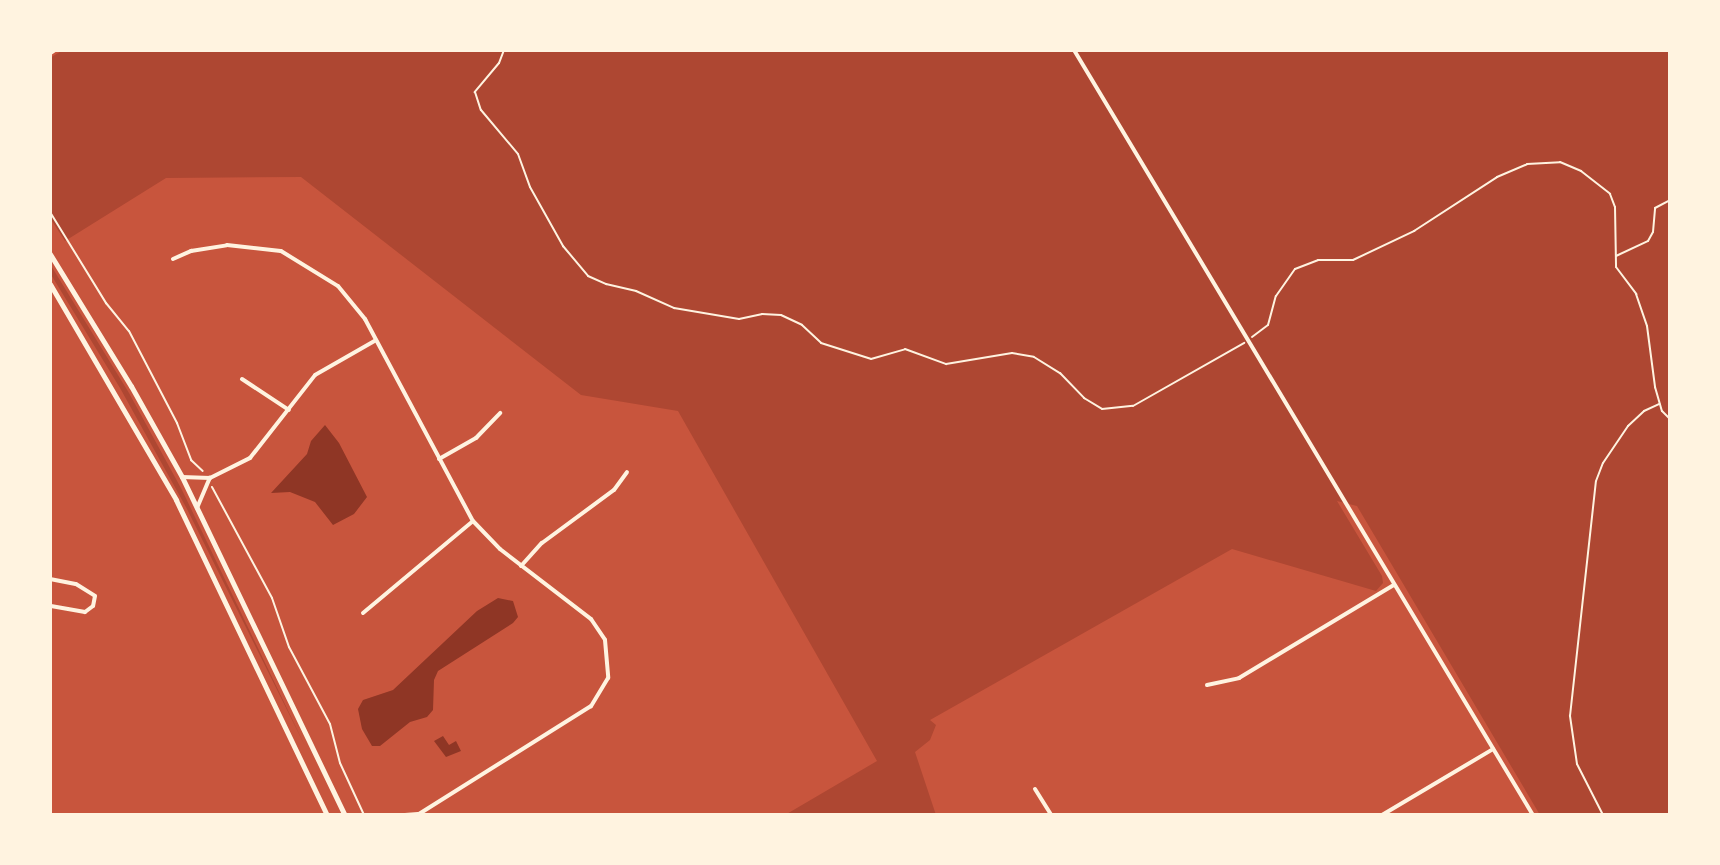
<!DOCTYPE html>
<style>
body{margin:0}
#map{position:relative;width:1720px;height:865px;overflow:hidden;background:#c8553d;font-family:Mulish,sans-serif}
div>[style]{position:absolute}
.green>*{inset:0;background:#ae4732}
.water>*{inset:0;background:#8f3625}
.path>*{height:2px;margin:-1px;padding:0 1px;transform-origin:1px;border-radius:1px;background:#fff3e0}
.minor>*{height:4px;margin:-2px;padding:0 2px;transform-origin:2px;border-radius:2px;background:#fff3e0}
.tertiary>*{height:5px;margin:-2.5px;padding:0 2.5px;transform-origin:2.5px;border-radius:2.5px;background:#fff3e0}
.secondary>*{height:5px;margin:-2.5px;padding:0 2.5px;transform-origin:2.5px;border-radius:2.5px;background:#fff3e0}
span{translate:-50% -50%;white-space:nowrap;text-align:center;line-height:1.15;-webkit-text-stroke:7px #fff3e0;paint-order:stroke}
.frame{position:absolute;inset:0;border:52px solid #fff3e0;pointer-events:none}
</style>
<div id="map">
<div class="green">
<i style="clip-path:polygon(63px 50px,1670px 50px,1670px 815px,1540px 815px,1357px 506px,1337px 501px,1382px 576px,1383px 583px,1376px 591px,1232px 549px,930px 720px,936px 725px,930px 740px,915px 752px,936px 815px,785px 815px,877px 761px,678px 411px,581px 395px,301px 177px,166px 178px,65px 241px,50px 218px,50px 58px)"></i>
<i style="clip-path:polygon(50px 264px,129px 393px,182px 490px,306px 748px,187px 509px,120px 388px,50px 273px)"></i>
</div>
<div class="water">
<i style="clip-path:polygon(325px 425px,339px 443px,367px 497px,354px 514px,333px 525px,315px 502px,290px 492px,271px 493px,307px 454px,311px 441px)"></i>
<i style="clip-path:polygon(498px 598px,513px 601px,518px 617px,513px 623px,438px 671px,434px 680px,433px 710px,427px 717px,410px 722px,380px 746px,372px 746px,362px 729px,358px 709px,363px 700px,393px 690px,477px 611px)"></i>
<i style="clip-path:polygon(443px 736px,449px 745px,456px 741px,461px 751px,446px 757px,434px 741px)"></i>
</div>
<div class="path">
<i style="left:504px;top:50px;width:14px;rotate:111deg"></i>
<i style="left:499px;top:63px;width:38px;rotate:130deg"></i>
<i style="left:475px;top:92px;width:19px;rotate:72deg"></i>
<i style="left:481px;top:110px;width:57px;rotate:49.9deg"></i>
<i style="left:518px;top:154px;width:35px;rotate:70deg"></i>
<i style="left:530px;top:187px;width:68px;rotate:60.8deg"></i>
<i style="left:563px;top:246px;width:39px;rotate:50deg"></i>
<i style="left:588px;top:276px;width:20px;rotate:24deg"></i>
<i style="left:606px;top:284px;width:31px;rotate:13deg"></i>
<i style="left:636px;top:291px;width:42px;rotate:24.1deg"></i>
<i style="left:674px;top:308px;width:66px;rotate:9.6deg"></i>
<i style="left:739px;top:319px;width:24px;rotate:-12deg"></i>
<i style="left:762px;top:314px;width:19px;rotate:3deg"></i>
<i style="left:781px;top:315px;width:23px;rotate:25deg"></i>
<i style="left:802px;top:325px;width:26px;rotate:43deg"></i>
<i style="left:821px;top:343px;width:52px;rotate:17.7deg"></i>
<i style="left:871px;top:359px;width:35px;rotate:-16deg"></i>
<i style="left:905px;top:349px;width:44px;rotate:20.1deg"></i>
<i style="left:946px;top:364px;width:67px;rotate:-9.5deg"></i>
<i style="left:1012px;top:353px;width:22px;rotate:10deg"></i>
<i style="left:1034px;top:357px;width:31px;rotate:32deg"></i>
<i style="left:1060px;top:373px;width:35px;rotate:46deg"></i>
<i style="left:1084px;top:398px;width:21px;rotate:31deg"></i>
<i style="left:1102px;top:409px;width:31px;rotate:-6deg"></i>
<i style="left:1133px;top:406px;width:128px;rotate:-29.6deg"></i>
<i style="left:50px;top:212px;width:107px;rotate:58.4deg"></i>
<i style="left:106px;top:303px;width:36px;rotate:51deg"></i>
<i style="left:129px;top:331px;width:104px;rotate:62.4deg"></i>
<i style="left:177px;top:423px;width:40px;rotate:69deg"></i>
<i style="left:191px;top:460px;width:16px;rotate:43deg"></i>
<i style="left:1616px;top:256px;width:35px;rotate:-25deg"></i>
<i style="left:1648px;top:241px;width:10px;rotate:-61deg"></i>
<i style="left:1653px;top:232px;width:24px;rotate:-85deg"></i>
<i style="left:1655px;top:208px;width:17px;rotate:-28deg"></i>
<i style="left:1252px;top:337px;width:20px;rotate:-37deg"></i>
<i style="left:1268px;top:325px;width:30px;rotate:-75deg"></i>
<i style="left:1276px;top:296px;width:33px;rotate:-55deg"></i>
<i style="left:1295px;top:269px;width:25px;rotate:-21deg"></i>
<i style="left:1318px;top:260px;width:35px"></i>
<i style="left:1353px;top:260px;width:68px;rotate:-25.4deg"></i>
<i style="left:1414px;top:231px;width:99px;rotate:-33deg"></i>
<i style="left:1497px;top:177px;width:33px;rotate:-23deg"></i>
<i style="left:1527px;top:164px;width:33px;rotate:-3deg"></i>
<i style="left:1560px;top:162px;width:23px;rotate:23deg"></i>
<i style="left:1581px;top:171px;width:37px;rotate:38deg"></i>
<i style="left:1610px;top:194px;width:14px;rotate:69deg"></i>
<i style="left:1615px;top:207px;width:60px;rotate:89deg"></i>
<i style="left:1616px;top:267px;width:34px;rotate:53deg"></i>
<i style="left:1636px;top:294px;width:34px;rotate:71deg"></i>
<i style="left:1647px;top:326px;width:62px;rotate:82.5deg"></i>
<i style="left:1655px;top:387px;width:25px;rotate:74deg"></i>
<i style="left:1662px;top:411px;width:11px;rotate:45deg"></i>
<i style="left:212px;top:487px;width:126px;rotate:61.6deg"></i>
<i style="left:272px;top:598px;width:52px;rotate:70.9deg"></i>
<i style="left:289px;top:647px;width:87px;rotate:62deg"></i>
<i style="left:330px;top:724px;width:40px;rotate:75.6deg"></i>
<i style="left:340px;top:763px;width:57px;rotate:65.2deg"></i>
<i style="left:1603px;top:815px;width:57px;rotate:-117deg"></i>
<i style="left:1577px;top:764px;width:49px;rotate:-98.3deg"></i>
<i style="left:1570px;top:716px;width:236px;rotate:-83.7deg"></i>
<i style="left:1596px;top:481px;width:19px;rotate:-69deg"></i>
<i style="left:1603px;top:463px;width:45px;rotate:-56deg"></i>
<i style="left:1628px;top:426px;width:22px;rotate:-43deg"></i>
<i style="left:1644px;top:411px;width:17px;rotate:-25deg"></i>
</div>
<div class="minor">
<i style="left:1074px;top:50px;width:892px;rotate:59.04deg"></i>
<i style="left:173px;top:259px;width:20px;rotate:-24deg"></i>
<i style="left:191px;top:251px;width:36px;rotate:-9deg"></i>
<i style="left:227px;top:245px;width:54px;rotate:6.3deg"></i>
<i style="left:281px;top:251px;width:67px;rotate:31.6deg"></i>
<i style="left:338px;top:286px;width:43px;rotate:50.7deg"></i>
<i style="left:365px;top:319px;width:229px;rotate:61.9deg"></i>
<i style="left:473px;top:521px;width:39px;rotate:46deg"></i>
<i style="left:500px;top:549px;width:115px;rotate:37.6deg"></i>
<i style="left:591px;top:619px;width:25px;rotate:56deg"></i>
<i style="left:605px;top:640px;width:38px;rotate:85deg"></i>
<i style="left:608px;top:678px;width:33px;rotate:121deg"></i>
<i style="left:591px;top:706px;width:205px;rotate:147.9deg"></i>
<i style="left:242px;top:379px;width:56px;rotate:33.4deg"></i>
<i style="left:439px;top:459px;width:43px;rotate:-29.6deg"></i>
<i style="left:476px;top:438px;width:35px;rotate:-46deg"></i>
<i style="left:182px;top:477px;width:28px;rotate:2deg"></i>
<i style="left:210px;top:478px;width:45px;rotate:-26.6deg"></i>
<i style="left:250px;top:458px;width:105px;rotate:-51.9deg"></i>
<i style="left:315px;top:375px;width:70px;rotate:-29.8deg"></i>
<i style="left:197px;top:508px;width:33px;rotate:-67deg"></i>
<i style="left:521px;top:566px;width:31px;rotate:-48deg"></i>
<i style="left:542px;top:543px;width:89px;rotate:-36.4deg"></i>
<i style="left:614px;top:490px;width:22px;rotate:-54deg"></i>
<i style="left:50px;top:579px;width:26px;rotate:11deg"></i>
<i style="left:76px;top:584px;width:22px;rotate:32deg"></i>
<i style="left:95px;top:596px;width:10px;rotate:101deg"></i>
<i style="left:93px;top:606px;width:10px;rotate:143deg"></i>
<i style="left:85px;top:612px;width:36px;rotate:-170deg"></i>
<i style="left:363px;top:613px;width:143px;rotate:-39.9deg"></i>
<i style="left:1207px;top:685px;width:33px;rotate:-12deg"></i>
<i style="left:1239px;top:678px;width:181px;rotate:-31deg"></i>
<i style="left:1035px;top:789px;width:31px;rotate:58deg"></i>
<i style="left:405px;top:815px;width:13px;rotate:-4deg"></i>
<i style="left:1382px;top:815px;width:129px;rotate:-30.7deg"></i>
</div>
<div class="tertiary">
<i style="left:50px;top:52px;width:4px;rotate:-34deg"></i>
</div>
<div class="secondary">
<i style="left:50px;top:254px;width:155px;rotate:58.5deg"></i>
<i style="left:131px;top:386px;width:104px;rotate:60.7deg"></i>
<i style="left:182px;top:477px;width:375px;rotate:64.3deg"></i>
<i style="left:50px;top:284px;width:250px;rotate:59.7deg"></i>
<i style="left:176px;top:500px;width:349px;rotate:64.4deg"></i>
</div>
<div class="frame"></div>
</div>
